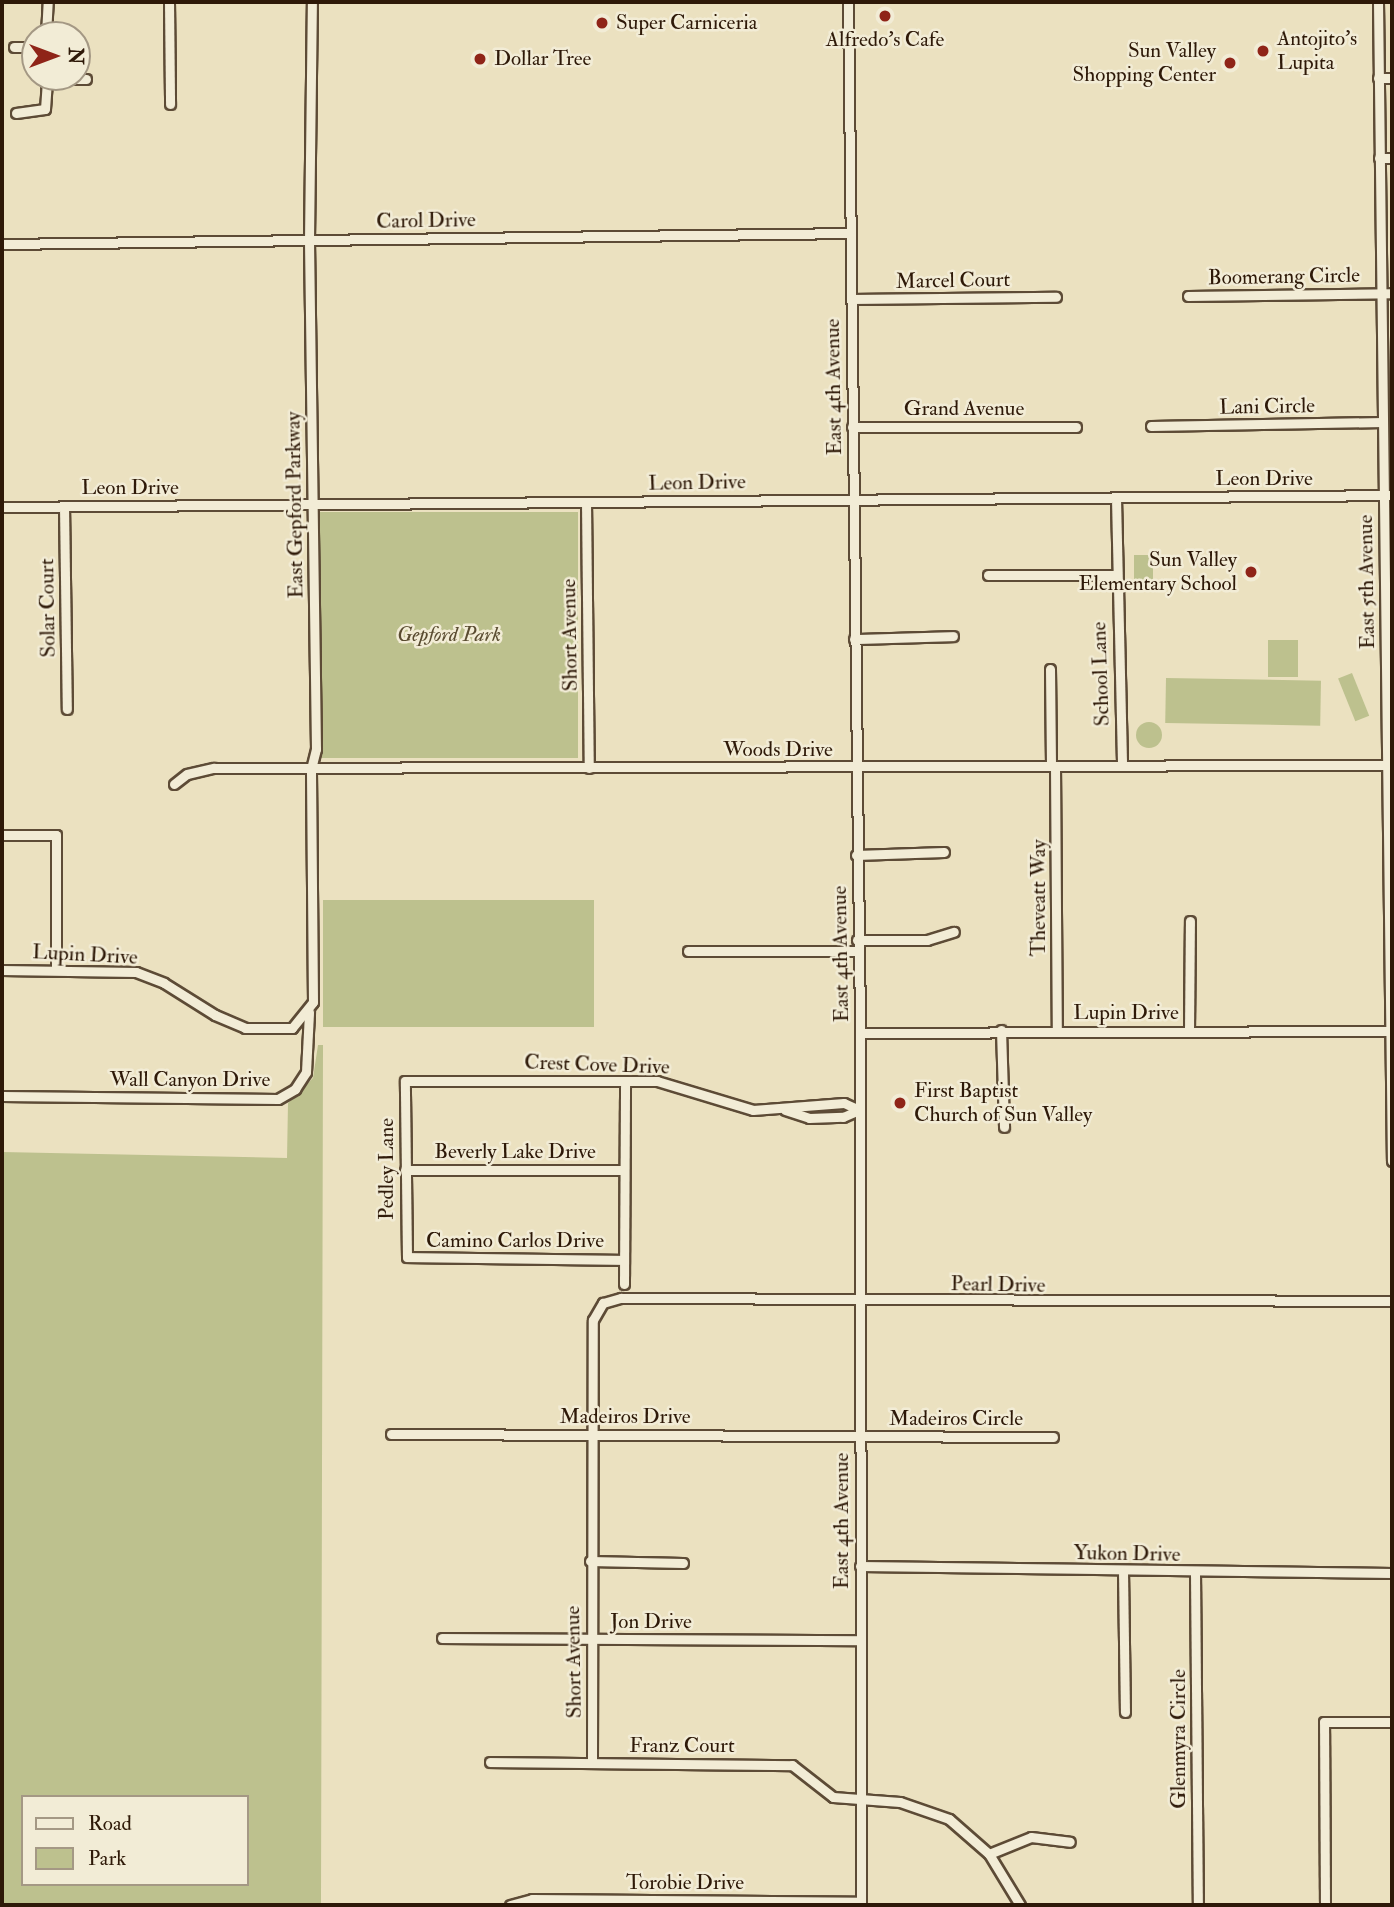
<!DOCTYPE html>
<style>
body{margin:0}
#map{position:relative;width:1394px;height:1907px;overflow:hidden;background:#ebe1c0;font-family:"IM FELL Double Pica",serif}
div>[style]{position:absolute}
.green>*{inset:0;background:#bdc18e;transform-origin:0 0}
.round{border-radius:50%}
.roads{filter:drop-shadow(2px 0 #5d4b36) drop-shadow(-2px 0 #5d4b36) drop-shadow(0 2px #5d4b36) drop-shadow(0 -2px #5d4b36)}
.minor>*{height:9px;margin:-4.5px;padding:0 4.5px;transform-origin:4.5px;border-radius:4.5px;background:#f2ecd6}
.dots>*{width:19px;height:19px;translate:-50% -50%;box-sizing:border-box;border:4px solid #f2ecd6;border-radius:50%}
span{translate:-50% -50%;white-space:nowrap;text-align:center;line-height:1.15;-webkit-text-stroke:5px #f2ecd6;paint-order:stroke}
.poi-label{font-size:21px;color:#2e1908}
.left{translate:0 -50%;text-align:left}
.right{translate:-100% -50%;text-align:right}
.street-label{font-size:21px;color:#2e1908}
.park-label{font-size:21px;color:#594b30;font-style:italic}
.frame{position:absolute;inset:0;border:4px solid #2e1908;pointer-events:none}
.legend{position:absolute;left:21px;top:1795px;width:228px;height:91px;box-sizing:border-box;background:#f2ecd6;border:2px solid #a49884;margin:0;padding:9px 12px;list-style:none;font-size:21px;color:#2e1908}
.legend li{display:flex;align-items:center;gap:14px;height:35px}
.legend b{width:35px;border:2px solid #a49884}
.north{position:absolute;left:21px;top:21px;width:70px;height:70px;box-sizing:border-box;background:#f2ecd6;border:2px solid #a49884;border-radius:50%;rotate:90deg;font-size:19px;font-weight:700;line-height:28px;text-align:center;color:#2e1908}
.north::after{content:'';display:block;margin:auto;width:24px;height:32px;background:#8f2418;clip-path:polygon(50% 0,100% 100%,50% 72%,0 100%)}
</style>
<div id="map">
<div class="green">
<i style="left:578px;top:512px;width:246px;height:258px;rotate:90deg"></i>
<i style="left:1134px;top:555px;width:19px;height:32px"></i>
<i style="left:1298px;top:640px;width:37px;height:30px;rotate:90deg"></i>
<i style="left:1352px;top:673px;width:46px;height:15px;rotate:68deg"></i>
<i style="left:1166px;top:678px;width:155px;height:45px;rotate:1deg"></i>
<i class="round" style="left:1136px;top:722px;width:26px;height:26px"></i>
<i style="left:594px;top:900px;width:127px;height:271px;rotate:90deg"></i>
<i style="clip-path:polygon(evenodd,318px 1045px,323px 1045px,321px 1905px,2px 1905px,2px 1152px,287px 1158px,288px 1103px,313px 1078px,318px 1045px,23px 1797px,247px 1797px,247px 1884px,23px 1884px,23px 1797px)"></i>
</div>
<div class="roads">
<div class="minor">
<i style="left:169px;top:2px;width:102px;rotate:89.4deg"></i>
<i style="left:848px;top:2px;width:1031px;rotate:89.33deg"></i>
<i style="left:860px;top:1033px;width:872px;rotate:89.93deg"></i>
<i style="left:1378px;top:2px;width:1159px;rotate:89.31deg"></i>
<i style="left:46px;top:35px;width:33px;rotate:-87deg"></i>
<i style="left:14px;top:47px;width:21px"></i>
<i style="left:1378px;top:78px;width:14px"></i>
<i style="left:48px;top:79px;width:38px"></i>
<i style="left:16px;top:113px;width:29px;rotate:-8deg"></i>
<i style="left:45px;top:109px;width:32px;rotate:-86deg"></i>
<i style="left:1379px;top:158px;width:13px"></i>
<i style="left:2px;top:244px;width:848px;rotate:-0.74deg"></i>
<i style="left:1188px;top:296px;width:204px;rotate:-0.8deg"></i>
<i style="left:851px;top:299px;width:205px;rotate:-0.6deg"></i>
<i style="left:1151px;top:426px;width:232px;rotate:-1deg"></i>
<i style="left:852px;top:427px;width:224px"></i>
<i style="left:1116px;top:498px;width:268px;rotate:88.7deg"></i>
<i style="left:586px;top:502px;width:266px;rotate:89.4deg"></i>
<i style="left:64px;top:506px;width:203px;rotate:89.2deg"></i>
<i style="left:2px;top:507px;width:1390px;rotate:-0.49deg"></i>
<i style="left:988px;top:575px;width:128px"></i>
<i style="left:854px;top:639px;width:99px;rotate:-1.7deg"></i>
<i style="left:1050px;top:669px;width:97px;rotate:89.4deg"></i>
<i style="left:1055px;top:766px;width:265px;rotate:89.6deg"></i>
<i style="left:174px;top:784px;width:16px;rotate:-38deg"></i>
<i style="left:187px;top:774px;width:28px;rotate:-13deg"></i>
<i style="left:214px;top:768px;width:1173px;rotate:-0.15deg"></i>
<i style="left:2px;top:835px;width:54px"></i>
<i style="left:56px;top:835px;width:135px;rotate:90deg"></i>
<i style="left:856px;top:855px;width:88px;rotate:-2deg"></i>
<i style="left:857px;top:940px;width:70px"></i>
<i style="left:927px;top:940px;width:28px;rotate:-17deg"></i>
<i style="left:688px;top:951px;width:169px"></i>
<i style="left:2px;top:970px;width:134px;rotate:0.9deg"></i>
<i style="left:136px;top:972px;width:30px;rotate:21deg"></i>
<i style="left:164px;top:983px;width:60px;rotate:32.1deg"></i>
<i style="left:215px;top:1015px;width:33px;rotate:23deg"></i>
<i style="left:245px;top:1028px;width:47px"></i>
<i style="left:292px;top:1028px;width:33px;rotate:-51deg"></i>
<i style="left:313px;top:1002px;width:233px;rotate:-90.5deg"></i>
<i style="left:311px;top:769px;width:21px;rotate:-76deg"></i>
<i style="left:316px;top:749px;width:509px;rotate:-90.79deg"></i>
<i style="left:309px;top:240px;width:238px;rotate:-89.3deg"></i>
<i style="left:1001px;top:1030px;width:97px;rotate:88.2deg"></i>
<i style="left:1189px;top:1030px;width:109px;rotate:-89.5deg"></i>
<i style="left:860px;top:1033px;width:532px;rotate:-0.22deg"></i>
<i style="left:2px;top:1096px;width:276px;rotate:0.6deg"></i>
<i style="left:278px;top:1099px;width:20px;rotate:-30deg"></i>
<i style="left:295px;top:1089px;width:20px;rotate:-57deg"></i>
<i style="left:306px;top:1072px;width:60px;rotate:-87.1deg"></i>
<i style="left:785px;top:1110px;width:25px;rotate:18deg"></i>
<i style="left:809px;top:1118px;width:34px;rotate:-2deg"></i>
<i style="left:843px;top:1117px;width:17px;rotate:-24deg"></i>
<i style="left:405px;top:1170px;width:219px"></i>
<i style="left:624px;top:1260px;width:217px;rotate:-179.2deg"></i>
<i style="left:407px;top:1257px;width:176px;rotate:-90.7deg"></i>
<i style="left:405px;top:1081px;width:252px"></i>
<i style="left:657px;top:1081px;width:100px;rotate:16.8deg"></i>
<i style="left:753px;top:1110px;width:91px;rotate:-4.4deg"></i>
<i style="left:844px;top:1103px;width:17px;rotate:25deg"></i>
<i style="left:624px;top:1284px;width:203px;rotate:-89.7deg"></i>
<i style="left:391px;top:1434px;width:662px;rotate:0.26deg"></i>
<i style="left:590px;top:1561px;width:93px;rotate:1.2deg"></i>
<i style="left:860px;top:1566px;width:532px;rotate:0.75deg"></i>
<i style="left:1123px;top:1571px;width:141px;rotate:89.2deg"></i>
<i style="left:1195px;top:1573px;width:332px;rotate:89.5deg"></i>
<i style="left:442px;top:1638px;width:418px;rotate:0.3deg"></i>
<i style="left:490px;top:1762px;width:302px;rotate:0.6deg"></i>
<i style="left:792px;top:1765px;width:52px;rotate:38deg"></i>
<i style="left:833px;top:1797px;width:67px;rotate:4.3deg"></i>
<i style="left:900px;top:1802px;width:52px;rotate:19.1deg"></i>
<i style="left:949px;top:1819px;width:53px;rotate:41.2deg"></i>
<i style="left:989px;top:1854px;width:60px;rotate:58.7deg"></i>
<i style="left:592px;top:1763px;width:443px;rotate:-89.9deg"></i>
<i style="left:593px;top:1320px;width:20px;rotate:-60deg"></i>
<i style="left:603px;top:1303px;width:19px;rotate:-16deg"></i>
<i style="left:621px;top:1298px;width:771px;rotate:0.22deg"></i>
<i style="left:989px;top:1854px;width:45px;rotate:-22deg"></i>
<i style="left:1031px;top:1837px;width:39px;rotate:7deg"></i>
<i style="left:510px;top:1905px;width:23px;rotate:-15deg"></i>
<i style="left:532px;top:1899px;width:329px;rotate:0.5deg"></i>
<i style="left:1325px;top:1905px;width:183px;rotate:-90.3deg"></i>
<i style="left:1324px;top:1722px;width:68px"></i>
</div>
</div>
<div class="dots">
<i style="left:885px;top:16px;background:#8f2418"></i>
<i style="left:602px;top:23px;background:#8f2418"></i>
<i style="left:1263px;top:51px;background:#8f2418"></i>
<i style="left:480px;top:59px;background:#8f2418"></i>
<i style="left:1230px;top:63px;background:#8f2418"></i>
<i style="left:1251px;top:572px;background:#8f2418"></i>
<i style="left:900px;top:1103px;background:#8f2418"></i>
</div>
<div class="poi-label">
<span class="left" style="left:616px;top:23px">Super Carniceria</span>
<span class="left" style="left:1277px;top:51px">Antojito's<br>Lupita</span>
<span style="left:885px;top:40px">Alfredo's Cafe</span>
<span class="right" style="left:1216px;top:63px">Sun Valley<br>Shopping Center</span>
<span class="left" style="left:494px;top:59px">Dollar Tree</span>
<span class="right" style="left:1237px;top:572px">Sun Valley<br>Elementary School</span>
<span class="left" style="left:914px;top:1103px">First Baptist<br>Church of Sun Valley</span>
</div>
<div class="street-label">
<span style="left:426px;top:221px;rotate:-1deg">Carol Drive</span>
<span style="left:1284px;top:277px;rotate:-1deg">Boomerang Circle</span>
<span style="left:953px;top:281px;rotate:-1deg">Marcel Court</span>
<span style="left:834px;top:387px;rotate:-91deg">East 4th Avenue</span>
<span style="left:1267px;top:407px;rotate:-1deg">Lani Circle</span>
<span style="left:964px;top:409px">Grand Avenue</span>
<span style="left:1264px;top:479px">Leon Drive</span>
<span style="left:697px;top:483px;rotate:-1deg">Leon Drive</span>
<span style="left:130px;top:488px">Leon Drive</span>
<span style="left:295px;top:505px;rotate:-91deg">East Gepford Parkway</span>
<span style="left:1367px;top:582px;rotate:-91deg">East 5th Avenue</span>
<span style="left:48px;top:608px;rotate:-91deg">Solar Court</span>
<span style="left:570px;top:635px;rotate:-91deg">Short Avenue</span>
<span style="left:1101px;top:674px;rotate:-92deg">School Lane</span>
<span style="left:778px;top:750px">Woods Drive</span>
<span style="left:1039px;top:898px;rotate:-90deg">Theveatt Way</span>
<span style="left:841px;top:954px;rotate:-91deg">East 4th Avenue</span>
<span style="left:85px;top:955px;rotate:3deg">Lupin Drive</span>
<span style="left:1126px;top:1013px">Lupin Drive</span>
<span style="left:597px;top:1065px;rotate:2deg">Crest Cove Drive</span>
<span style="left:190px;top:1080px">Wall Canyon Drive</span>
<span style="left:515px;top:1152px">Beverly Lake Drive</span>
<span style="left:387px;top:1169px;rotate:-90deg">Pedley Lane</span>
<span style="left:515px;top:1241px">Camino Carlos Drive</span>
<span style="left:998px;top:1285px;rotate:1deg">Pearl Drive</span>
<span style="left:625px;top:1417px">Madeiros Drive</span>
<span style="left:956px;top:1419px">Madeiros Circle</span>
<span style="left:842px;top:1521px;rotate:-90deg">East 4th Avenue</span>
<span style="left:1127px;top:1554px;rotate:1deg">Yukon Drive</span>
<span style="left:651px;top:1622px">Jon Drive</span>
<span style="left:574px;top:1662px;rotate:-91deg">Short Avenue</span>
<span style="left:1179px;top:1739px;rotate:-90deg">Glenmyra Circle</span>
<span style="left:682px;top:1746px">Franz Court</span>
<span style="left:685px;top:1883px">Torobie Drive</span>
</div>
<div class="park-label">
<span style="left:449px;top:635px">Gepford Park</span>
</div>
<div class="frame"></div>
<ul class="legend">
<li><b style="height:9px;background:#f2ecd6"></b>Road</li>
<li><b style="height:19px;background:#bdc18e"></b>Park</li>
</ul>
<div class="north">N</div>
</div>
